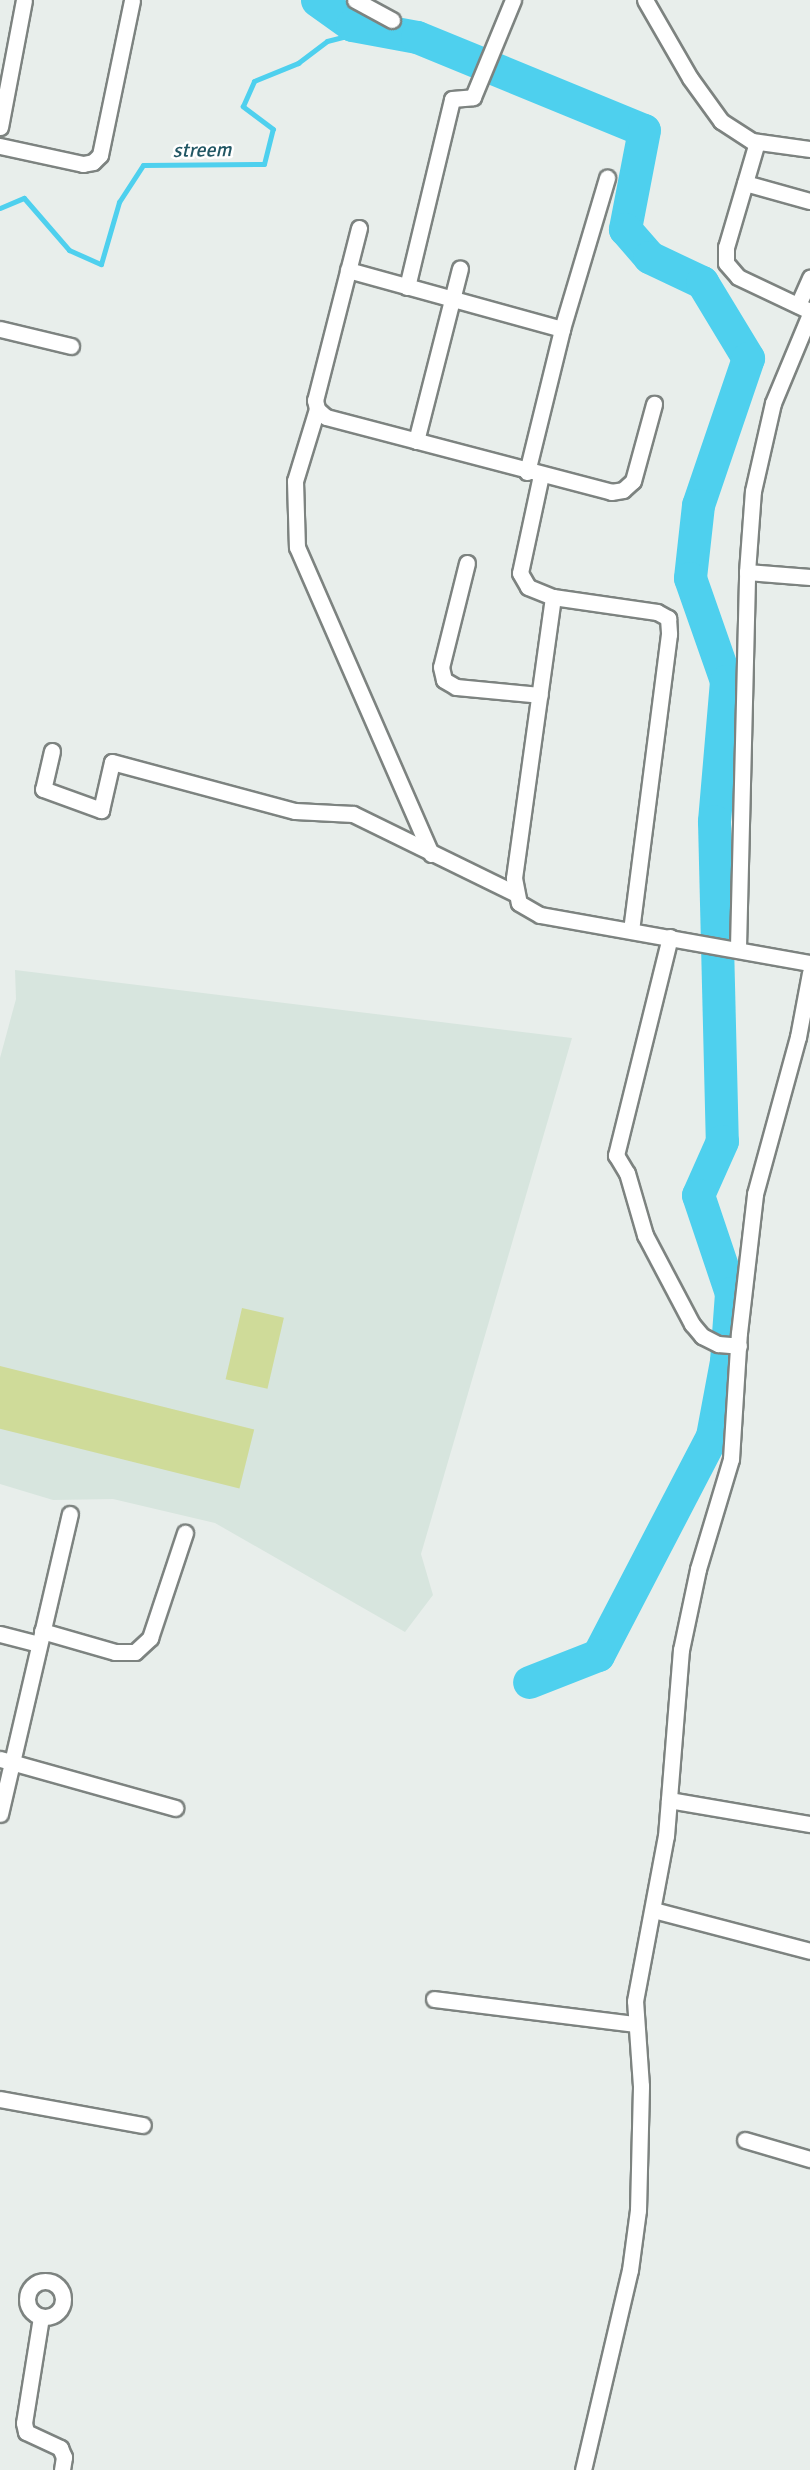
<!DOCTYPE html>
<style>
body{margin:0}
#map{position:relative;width:810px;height:2470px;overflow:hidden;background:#e8eeeb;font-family:Signika,sans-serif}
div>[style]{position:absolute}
.built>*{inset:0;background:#d7e5de}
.green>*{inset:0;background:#cfdb99;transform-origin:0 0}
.stream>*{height:5px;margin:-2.5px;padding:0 2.5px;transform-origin:2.5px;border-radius:2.5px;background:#4ed0ee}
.river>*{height:33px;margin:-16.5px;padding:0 16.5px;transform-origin:16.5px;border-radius:16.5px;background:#4ed0ee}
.roads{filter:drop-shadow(2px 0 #7d8380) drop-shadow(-2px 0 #7d8380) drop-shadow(0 2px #7d8380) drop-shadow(0 -2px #7d8380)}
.minor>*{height:15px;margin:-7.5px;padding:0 7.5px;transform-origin:7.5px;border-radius:7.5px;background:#fff}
.minor>.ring{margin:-7.5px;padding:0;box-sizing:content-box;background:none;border:15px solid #fff;border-radius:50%}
span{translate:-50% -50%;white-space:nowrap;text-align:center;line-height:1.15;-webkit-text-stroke:5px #fff;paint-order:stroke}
.water-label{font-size:20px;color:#225764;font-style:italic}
</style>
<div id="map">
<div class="built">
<i style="clip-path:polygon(15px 970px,572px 1038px,421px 1554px,433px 1595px,405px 1632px,215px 1523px,113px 1499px,53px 1500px,0 1484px,0 1058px,16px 999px)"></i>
</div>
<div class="green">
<i style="left:242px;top:1308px;width:43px;height:73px;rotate:13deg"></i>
<i style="left:0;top:1366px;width:262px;height:61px;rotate:14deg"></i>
</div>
<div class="stream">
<i style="left:0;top:208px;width:26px;rotate:-23deg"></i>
<i style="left:24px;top:198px;width:69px;rotate:49.1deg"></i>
<i style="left:69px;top:250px;width:35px;rotate:24deg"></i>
<i style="left:101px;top:264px;width:65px;rotate:-73.8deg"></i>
<i style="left:119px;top:202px;width:44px;rotate:-57deg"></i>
<i style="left:143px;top:165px;width:121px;rotate:-0.5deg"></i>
<i style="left:264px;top:164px;width:36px;rotate:-76deg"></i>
<i style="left:273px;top:129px;width:38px;rotate:-143deg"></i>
<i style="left:243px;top:106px;width:27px;rotate:-66deg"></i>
<i style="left:254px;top:81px;width:48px;rotate:-22.2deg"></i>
<i style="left:298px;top:63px;width:36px;rotate:-37deg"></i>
<i style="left:327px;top:41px;width:49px;rotate:-14.3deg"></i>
</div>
<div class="river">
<i style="left:317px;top:0;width:43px;rotate:35.5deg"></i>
<i style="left:352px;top:25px;width:66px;rotate:10.5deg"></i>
<i style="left:417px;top:37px;width:245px;rotate:22.3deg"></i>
<i style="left:644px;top:130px;width:101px;rotate:100.9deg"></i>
<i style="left:625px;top:229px;width:37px;rotate:49deg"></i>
<i style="left:649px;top:257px;width:59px;rotate:25.3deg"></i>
<i style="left:702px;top:282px;width:89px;rotate:58.8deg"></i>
<i style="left:748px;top:358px;width:155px;rotate:108.8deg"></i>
<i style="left:698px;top:505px;width:73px;rotate:96.3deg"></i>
<i style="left:690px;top:578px;width:109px;rotate:70.7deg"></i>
<i style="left:726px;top:681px;width:141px;rotate:94.9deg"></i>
<i style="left:714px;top:821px;width:320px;rotate:88.6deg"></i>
<i style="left:722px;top:1141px;width:59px;rotate:114deg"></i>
<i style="left:698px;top:1195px;width:103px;rotate:71.4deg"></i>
<i style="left:731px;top:1293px;width:68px;rotate:94.2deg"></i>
<i style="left:726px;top:1361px;width:76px;rotate:100.6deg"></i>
<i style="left:712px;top:1436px;width:247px;rotate:117.5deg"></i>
<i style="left:598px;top:1655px;width:74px;rotate:158.6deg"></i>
</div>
<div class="roads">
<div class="minor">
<i style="left:355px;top:0;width:42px;rotate:28.4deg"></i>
<i style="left:645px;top:0;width:90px;rotate:60deg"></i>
<i style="left:690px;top:78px;width:53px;rotate:54.2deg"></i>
<i style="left:721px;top:121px;width:37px;rotate:33deg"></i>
<i style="left:752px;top:141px;width:59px;rotate:7.9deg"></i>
<i style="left:0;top:127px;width:129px;rotate:-79.3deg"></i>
<i style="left:757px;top:142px;width:109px;rotate:106.4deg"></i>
<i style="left:726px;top:247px;width:16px;rotate:90deg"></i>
<i style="left:726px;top:263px;width:18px;rotate:49deg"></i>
<i style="left:738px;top:277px;width:80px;rotate:25.3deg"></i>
<i style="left:0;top:146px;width:85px;rotate:12.2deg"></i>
<i style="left:83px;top:164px;width:10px;rotate:-11deg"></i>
<i style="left:93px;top:162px;width:10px;rotate:-45deg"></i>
<i style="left:100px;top:155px;width:158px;rotate:-78.3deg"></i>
<i style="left:745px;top:183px;width:67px;rotate:15.5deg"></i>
<i style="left:359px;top:228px;width:178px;rotate:104.3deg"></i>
<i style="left:315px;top:400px;width:9px;rotate:77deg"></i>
<i style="left:317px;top:409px;width:12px;rotate:42deg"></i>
<i style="left:326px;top:417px;width:295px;rotate:14.7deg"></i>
<i style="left:611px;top:492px;width:12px;rotate:-9deg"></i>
<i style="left:623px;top:490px;width:13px;rotate:-42deg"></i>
<i style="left:633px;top:481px;width:80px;rotate:-74.7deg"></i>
<i style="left:348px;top:270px;width:222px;rotate:15.4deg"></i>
<i style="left:407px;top:287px;width:193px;rotate:-76.5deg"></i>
<i style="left:452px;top:99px;width:21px;rotate:-5deg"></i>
<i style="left:473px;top:97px;width:105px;rotate:-67.6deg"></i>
<i style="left:798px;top:305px;width:30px;rotate:-66deg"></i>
<i style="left:0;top:329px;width:73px;rotate:13.5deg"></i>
<i style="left:317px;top:409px;width:75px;rotate:107deg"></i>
<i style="left:295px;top:481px;width:66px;rotate:88.3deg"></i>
<i style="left:297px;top:547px;width:335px;rotate:66.4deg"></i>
<i style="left:416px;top:441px;width:178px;rotate:-75.7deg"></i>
<i style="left:527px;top:472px;width:147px;rotate:-76.2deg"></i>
<i style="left:562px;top:329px;width:158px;rotate:-73.4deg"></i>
<i style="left:541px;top:475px;width:100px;rotate:102.1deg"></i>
<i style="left:520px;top:573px;width:16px;rotate:60deg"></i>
<i style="left:528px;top:587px;width:27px;rotate:22deg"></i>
<i style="left:553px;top:597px;width:284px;rotate:97.9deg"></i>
<i style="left:514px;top:878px;width:25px;rotate:79deg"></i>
<i style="left:519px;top:903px;width:24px;rotate:30deg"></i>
<i style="left:540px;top:915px;width:274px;rotate:10.1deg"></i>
<i style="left:467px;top:563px;width:107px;rotate:104deg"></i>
<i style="left:441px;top:667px;width:13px;rotate:77deg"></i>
<i style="left:444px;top:680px;width:14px;rotate:30deg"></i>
<i style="left:456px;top:687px;width:84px;rotate:5.4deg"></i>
<i style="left:747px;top:572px;width:63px;rotate:4.5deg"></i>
<i style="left:553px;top:597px;width:105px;rotate:8.2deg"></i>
<i style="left:657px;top:612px;width:13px;rotate:29deg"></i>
<i style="left:668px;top:618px;width:16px;rotate:86deg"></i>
<i style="left:669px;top:634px;width:299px;rotate:97.3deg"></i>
<i style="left:52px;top:751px;width:39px;rotate:103deg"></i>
<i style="left:43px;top:789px;width:62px;rotate:19.9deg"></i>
<i style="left:101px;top:810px;width:49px;rotate:-77.1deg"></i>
<i style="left:112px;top:762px;width:189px;rotate:15deg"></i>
<i style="left:295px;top:811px;width:58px;rotate:3deg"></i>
<i style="left:353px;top:814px;width:179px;rotate:26.1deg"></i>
<i style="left:670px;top:937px;width:225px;rotate:103.9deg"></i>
<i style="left:616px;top:1155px;width:21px;rotate:59deg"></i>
<i style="left:627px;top:1173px;width:65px;rotate:73.8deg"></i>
<i style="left:645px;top:1235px;width:101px;rotate:62.2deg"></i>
<i style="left:692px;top:1324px;width:16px;rotate:50deg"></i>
<i style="left:702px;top:1336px;width:18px;rotate:27deg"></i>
<i style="left:718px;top:1344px;width:21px;rotate:5deg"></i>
<i style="left:738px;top:947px;width:375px;rotate:-88.6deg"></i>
<i style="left:747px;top:572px;width:81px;rotate:-85.8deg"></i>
<i style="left:753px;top:491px;width:90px;rotate:-77.2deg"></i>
<i style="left:773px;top:403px;width:96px;rotate:-67.4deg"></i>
<i style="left:42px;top:1631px;width:76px;rotate:16deg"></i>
<i style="left:115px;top:1652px;width:20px"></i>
<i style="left:135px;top:1652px;width:21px;rotate:-43deg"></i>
<i style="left:150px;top:1638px;width:111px;rotate:-71.6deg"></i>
<i style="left:0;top:1634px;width:40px;rotate:14.4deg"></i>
<i style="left:0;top:1759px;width:182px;rotate:15.6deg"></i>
<i style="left:669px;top:1800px;width:143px;rotate:9.7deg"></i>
<i style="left:0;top:1814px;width:308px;rotate:-76.9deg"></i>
<i style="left:653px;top:1910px;width:162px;rotate:14.6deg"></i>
<i style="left:434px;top:1999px;width:202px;rotate:7.1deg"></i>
<i style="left:0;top:2099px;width:145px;rotate:10.3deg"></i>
<i style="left:745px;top:2140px;width:68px;rotate:16.3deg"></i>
<i class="ring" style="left:27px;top:2281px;width:21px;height:21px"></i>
<i style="left:41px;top:2317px;width:107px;rotate:99.1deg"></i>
<i style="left:24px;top:2423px;width:9px;rotate:77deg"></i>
<i style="left:26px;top:2432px;width:38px;rotate:25deg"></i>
<i style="left:60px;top:2448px;width:10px;rotate:66deg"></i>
<i style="left:64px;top:2457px;width:13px;rotate:99deg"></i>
<i style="left:583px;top:2470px;width:205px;rotate:-76.8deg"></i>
<i style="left:630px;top:2270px;width:61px;rotate:-82.4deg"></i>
<i style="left:638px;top:2210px;width:124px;rotate:-88.6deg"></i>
<i style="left:641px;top:2086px;width:85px;rotate:-94deg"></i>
<i style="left:635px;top:2001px;width:168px;rotate:-79.4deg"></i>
<i style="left:666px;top:1836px;width:187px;rotate:-85.4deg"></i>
<i style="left:681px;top:1650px;width:83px;rotate:-78.1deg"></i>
<i style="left:698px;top:1569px;width:115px;rotate:-73.3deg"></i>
<i style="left:731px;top:1459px;width:126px;rotate:-86.4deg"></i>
<i style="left:739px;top:1333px;width:140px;rotate:-83.4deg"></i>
<i style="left:755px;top:1194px;width:163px;rotate:-74.7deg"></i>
<i style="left:798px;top:1037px;width:65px;rotate:-79.4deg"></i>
</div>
</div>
<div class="water-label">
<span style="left:202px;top:150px;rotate:-1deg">streem</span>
</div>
</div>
